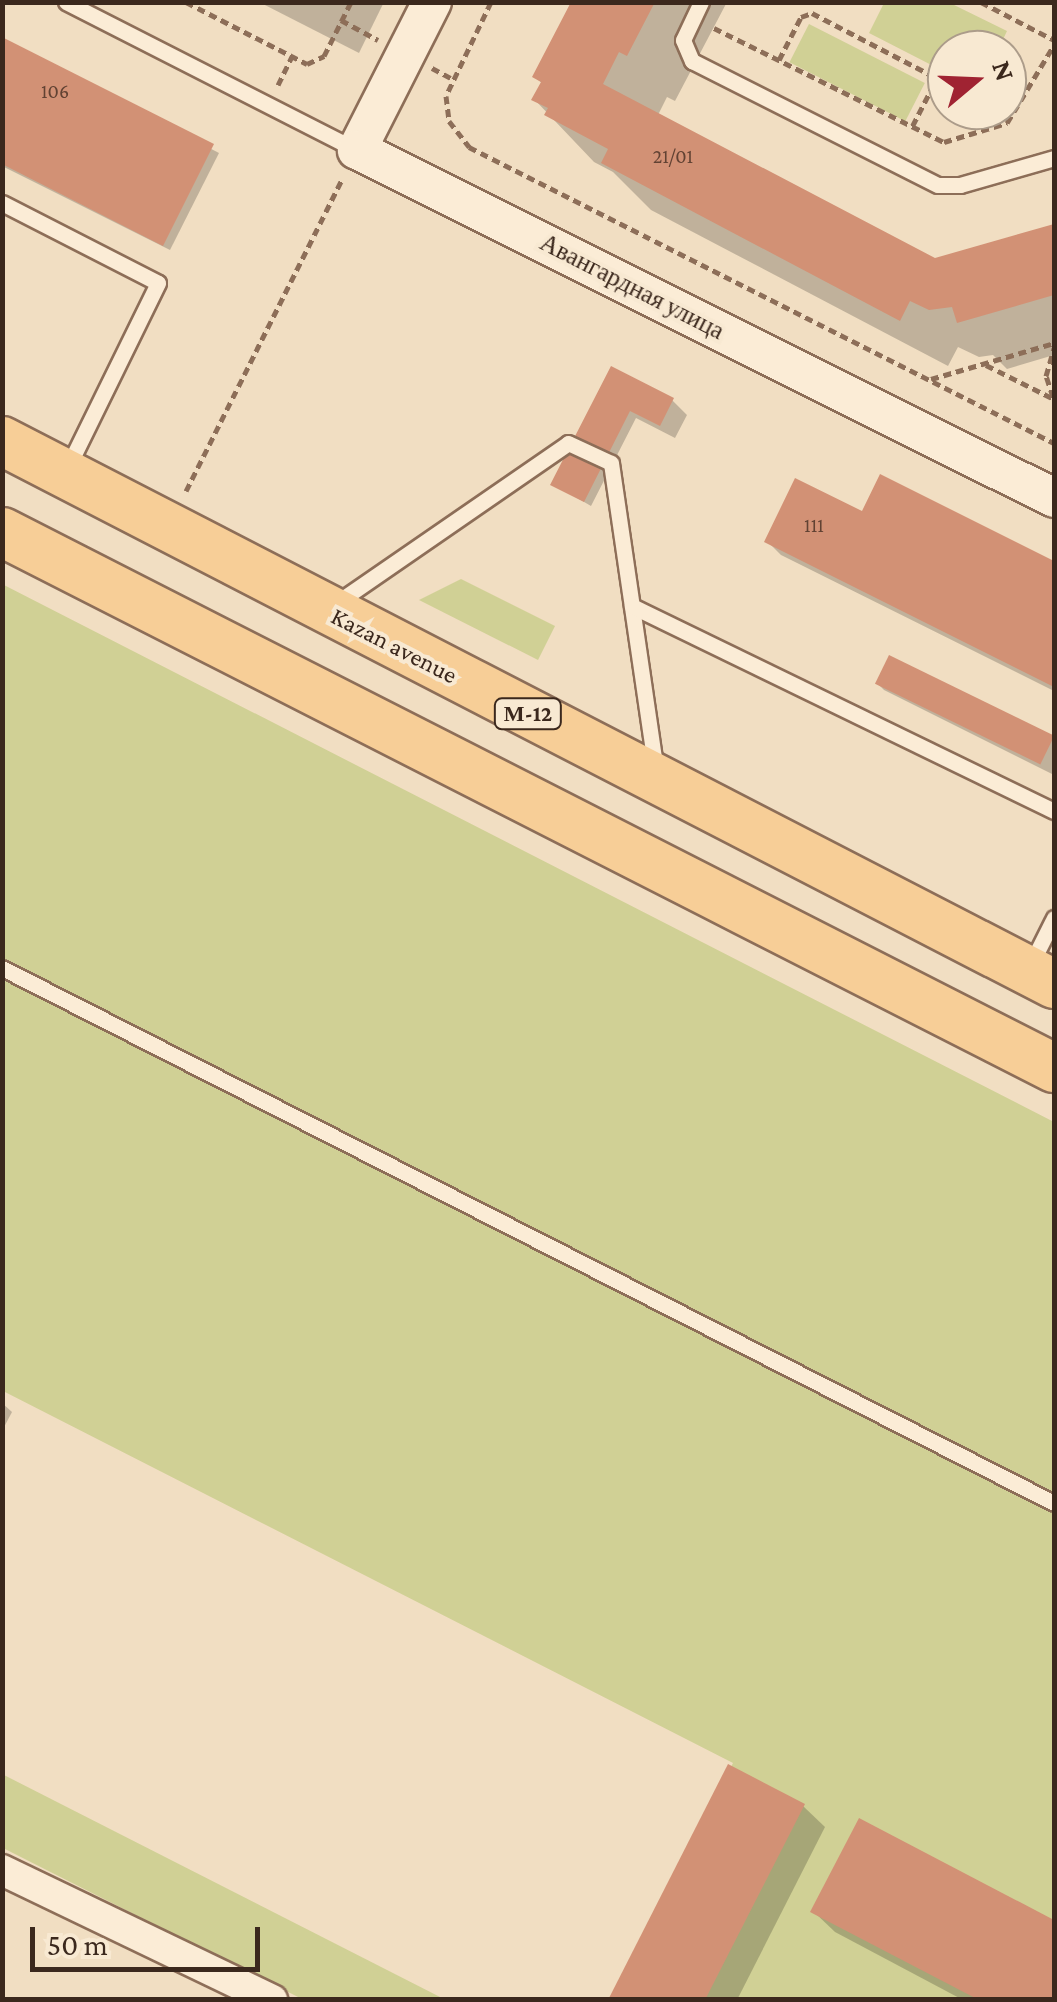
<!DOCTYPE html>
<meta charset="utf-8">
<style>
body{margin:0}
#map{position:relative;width:1057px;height:2002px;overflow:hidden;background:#f1dec2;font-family:"Crimson Pro",serif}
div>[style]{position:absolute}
.green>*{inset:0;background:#d0d095;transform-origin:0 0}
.shadow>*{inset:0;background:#0003}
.building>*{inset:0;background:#d29175;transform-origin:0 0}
.path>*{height:5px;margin-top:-2.5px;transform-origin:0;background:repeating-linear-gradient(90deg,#8d6e58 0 8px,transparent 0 13px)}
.roads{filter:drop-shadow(2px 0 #8d6e58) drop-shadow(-2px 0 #8d6e58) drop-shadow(0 2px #8d6e58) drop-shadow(0 -2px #8d6e58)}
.service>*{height:15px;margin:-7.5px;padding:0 7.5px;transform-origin:7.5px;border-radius:7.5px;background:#fbecd6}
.minor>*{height:30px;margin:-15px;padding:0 15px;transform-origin:15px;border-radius:15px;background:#fbecd6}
.tertiary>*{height:38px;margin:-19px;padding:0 19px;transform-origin:19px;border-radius:19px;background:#fbecd6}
.primary>*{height:48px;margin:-24px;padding:0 24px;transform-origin:24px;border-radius:24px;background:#f7ce97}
span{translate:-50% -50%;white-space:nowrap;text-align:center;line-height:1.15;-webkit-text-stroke:8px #f8e9d2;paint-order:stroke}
.number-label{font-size:20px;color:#614233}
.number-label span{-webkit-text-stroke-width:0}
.shield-label span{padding:2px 8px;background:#f8e9d2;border:2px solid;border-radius:8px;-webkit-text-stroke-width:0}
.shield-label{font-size:22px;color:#3b281d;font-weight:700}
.street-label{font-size:25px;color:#3b281d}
.frame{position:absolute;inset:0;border:5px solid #3b281d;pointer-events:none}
.north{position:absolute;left:927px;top:30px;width:100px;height:100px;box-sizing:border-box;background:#f8e9d2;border:2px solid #ac9c8a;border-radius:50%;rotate:71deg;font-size:28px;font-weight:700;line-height:40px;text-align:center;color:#3b281d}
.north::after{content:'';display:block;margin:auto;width:35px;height:45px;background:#a02332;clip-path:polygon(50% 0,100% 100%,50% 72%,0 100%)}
.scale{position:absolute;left:30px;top:1927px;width:230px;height:45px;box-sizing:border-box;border:5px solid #3b281d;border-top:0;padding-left:12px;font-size:30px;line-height:35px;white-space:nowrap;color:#3b281d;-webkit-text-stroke:8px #f8e9d2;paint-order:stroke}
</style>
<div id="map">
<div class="green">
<i style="clip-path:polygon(884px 3px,950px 3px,1007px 31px,998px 50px,947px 50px,947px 73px,869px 33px)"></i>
<i style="left:809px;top:24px;width:130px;height:43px;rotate:27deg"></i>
<i style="clip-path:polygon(461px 579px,555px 626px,538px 660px,419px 600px)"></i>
<i style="clip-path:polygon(2px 584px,1054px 1122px,1054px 1999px,613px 1999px,733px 1763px,3px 1391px)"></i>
<i style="clip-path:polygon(2px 1774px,444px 1999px,302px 1999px,3px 1848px)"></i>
</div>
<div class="shadow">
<i style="clip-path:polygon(259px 2px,384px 2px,359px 53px)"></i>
<i style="clip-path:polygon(574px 2px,727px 2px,675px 101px,667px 97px,658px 115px,935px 261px,1054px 227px,1054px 355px,1007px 369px,993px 355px,979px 357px,958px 347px,948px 366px,651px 210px,613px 172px,594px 162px,534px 99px,543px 84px,535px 77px)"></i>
<i style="clip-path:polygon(2px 40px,219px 153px,170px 250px,2px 166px)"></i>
<i style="clip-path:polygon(612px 369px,672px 400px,687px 415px,675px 438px,636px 418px,591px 506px,553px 484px)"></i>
<i style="clip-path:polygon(881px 478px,1054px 564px,1054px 691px,781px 555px,767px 541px,863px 514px)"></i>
<i style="clip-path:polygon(890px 658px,1054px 740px,1054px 775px,884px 690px,878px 684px)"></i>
<i style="clip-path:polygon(2px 1403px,12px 1412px,2px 1431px)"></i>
<i style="clip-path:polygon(803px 1806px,825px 1827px,737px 2000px,611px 2000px)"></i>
<i style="clip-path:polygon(860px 1821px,1054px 1923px,1054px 2000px,963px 2000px,835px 1932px,813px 1911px)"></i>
</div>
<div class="building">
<i style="clip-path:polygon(571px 2px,655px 2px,627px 56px,619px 52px,603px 84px,935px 258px,1054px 224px,1054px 295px,957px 323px,952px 307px,929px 310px,910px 301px,900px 321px,601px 163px,608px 149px,544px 115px,548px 108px,531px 100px,541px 82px,532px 77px)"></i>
<i style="clip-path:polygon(2px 37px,214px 144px,163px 246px,2px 164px)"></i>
<i style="clip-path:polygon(611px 366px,674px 398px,660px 426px,630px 411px,584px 502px,550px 485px)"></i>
<i style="clip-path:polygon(880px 474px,1054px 561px,1054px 687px,764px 542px,795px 478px,862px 511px)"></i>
<i style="left:889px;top:655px;width:184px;height:32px;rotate:26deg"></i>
<i style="clip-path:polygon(728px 1764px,805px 1804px,705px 2000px,608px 2000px)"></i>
<i style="clip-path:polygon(859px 1818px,1054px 1920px,1054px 2000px,979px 2000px,810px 1912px)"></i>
</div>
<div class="path">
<i style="left:186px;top:2px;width:136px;rotate:27.1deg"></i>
<i style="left:307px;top:64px;width:19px;rotate:-25deg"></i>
<i style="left:324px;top:56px;width:60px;rotate:-63.4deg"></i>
<i style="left:491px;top:2px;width:104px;rotate:115.6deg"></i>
<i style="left:446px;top:96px;width:25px;rotate:83deg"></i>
<i style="left:449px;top:121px;width:33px;rotate:52deg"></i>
<i style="left:469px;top:147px;width:656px;rotate:26.84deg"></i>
<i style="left:981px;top:2px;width:82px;rotate:27.5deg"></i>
<i style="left:341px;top:20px;width:42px;rotate:28.4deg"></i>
<i style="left:714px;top:28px;width:257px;rotate:26.4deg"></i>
<i style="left:944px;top:142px;width:66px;rotate:-16.8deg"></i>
<i style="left:1007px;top:123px;width:91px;rotate:-58.9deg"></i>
<i style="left:779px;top:60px;width:48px;rotate:-62.9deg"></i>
<i style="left:801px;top:17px;width:12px;rotate:-20deg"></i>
<i style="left:812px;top:13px;width:132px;rotate:27.5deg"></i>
<i style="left:929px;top:74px;width:11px;rotate:63deg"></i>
<i style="left:934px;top:84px;width:48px;rotate:117.1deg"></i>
<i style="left:432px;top:68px;width:21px;rotate:28deg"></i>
<i style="left:278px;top:85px;width:32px;rotate:-64deg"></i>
<i style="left:986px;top:365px;width:76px;rotate:26.6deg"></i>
<i style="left:931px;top:379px;width:128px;rotate:-16.3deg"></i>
<i style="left:1053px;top:397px;width:22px;rotate:-108deg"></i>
<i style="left:1046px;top:376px;width:29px;rotate:-74deg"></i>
<i style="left:186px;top:491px;width:349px;rotate:-63.4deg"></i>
</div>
<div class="roads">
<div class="service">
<i style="left:66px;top:2px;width:326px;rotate:27deg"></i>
<i style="left:701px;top:2px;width:42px;rotate:115.3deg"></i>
<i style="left:683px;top:40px;width:23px;rotate:67deg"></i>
<i style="left:692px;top:61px;width:275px;rotate:26.8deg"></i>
<i style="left:938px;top:185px;width:22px"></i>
<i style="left:960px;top:185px;width:98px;rotate:-16deg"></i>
<i style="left:2px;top:203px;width:175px;rotate:27.1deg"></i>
<i style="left:158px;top:283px;width:207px;rotate:116.1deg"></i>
<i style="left:335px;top:604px;width:283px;rotate:-34.6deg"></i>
<i style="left:568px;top:443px;width:47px;rotate:24.9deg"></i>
<i style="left:611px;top:463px;width:306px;rotate:81.7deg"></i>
<i style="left:632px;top:606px;width:469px;rotate:25.9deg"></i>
<i style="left:2px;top:968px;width:1180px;rotate:26.96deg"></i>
<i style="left:1029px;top:968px;width:56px;rotate:-63.4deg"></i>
</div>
<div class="minor">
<i style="left:2px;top:1870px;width:300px;rotate:25.7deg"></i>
</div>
<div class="tertiary">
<i style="left:432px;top:2px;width:166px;rotate:116.9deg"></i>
<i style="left:357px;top:150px;width:779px;rotate:26.53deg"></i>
</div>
<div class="primary">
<i style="left:2px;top:441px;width:1184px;rotate:27.3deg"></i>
<i style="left:2px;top:532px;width:1181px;rotate:27deg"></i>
</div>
</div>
<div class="number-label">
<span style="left:55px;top:91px">106</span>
<span style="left:673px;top:156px">21/01</span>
<span style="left:814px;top:525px">111</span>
</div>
<div class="shield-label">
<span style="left:528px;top:714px">М-12</span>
</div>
<div class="street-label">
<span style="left:632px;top:287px;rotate:27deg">Авангардная улица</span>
<span style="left:394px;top:646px;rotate:27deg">Kazan avenue</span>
</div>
<div class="frame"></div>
<div class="north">N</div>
<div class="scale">50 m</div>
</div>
